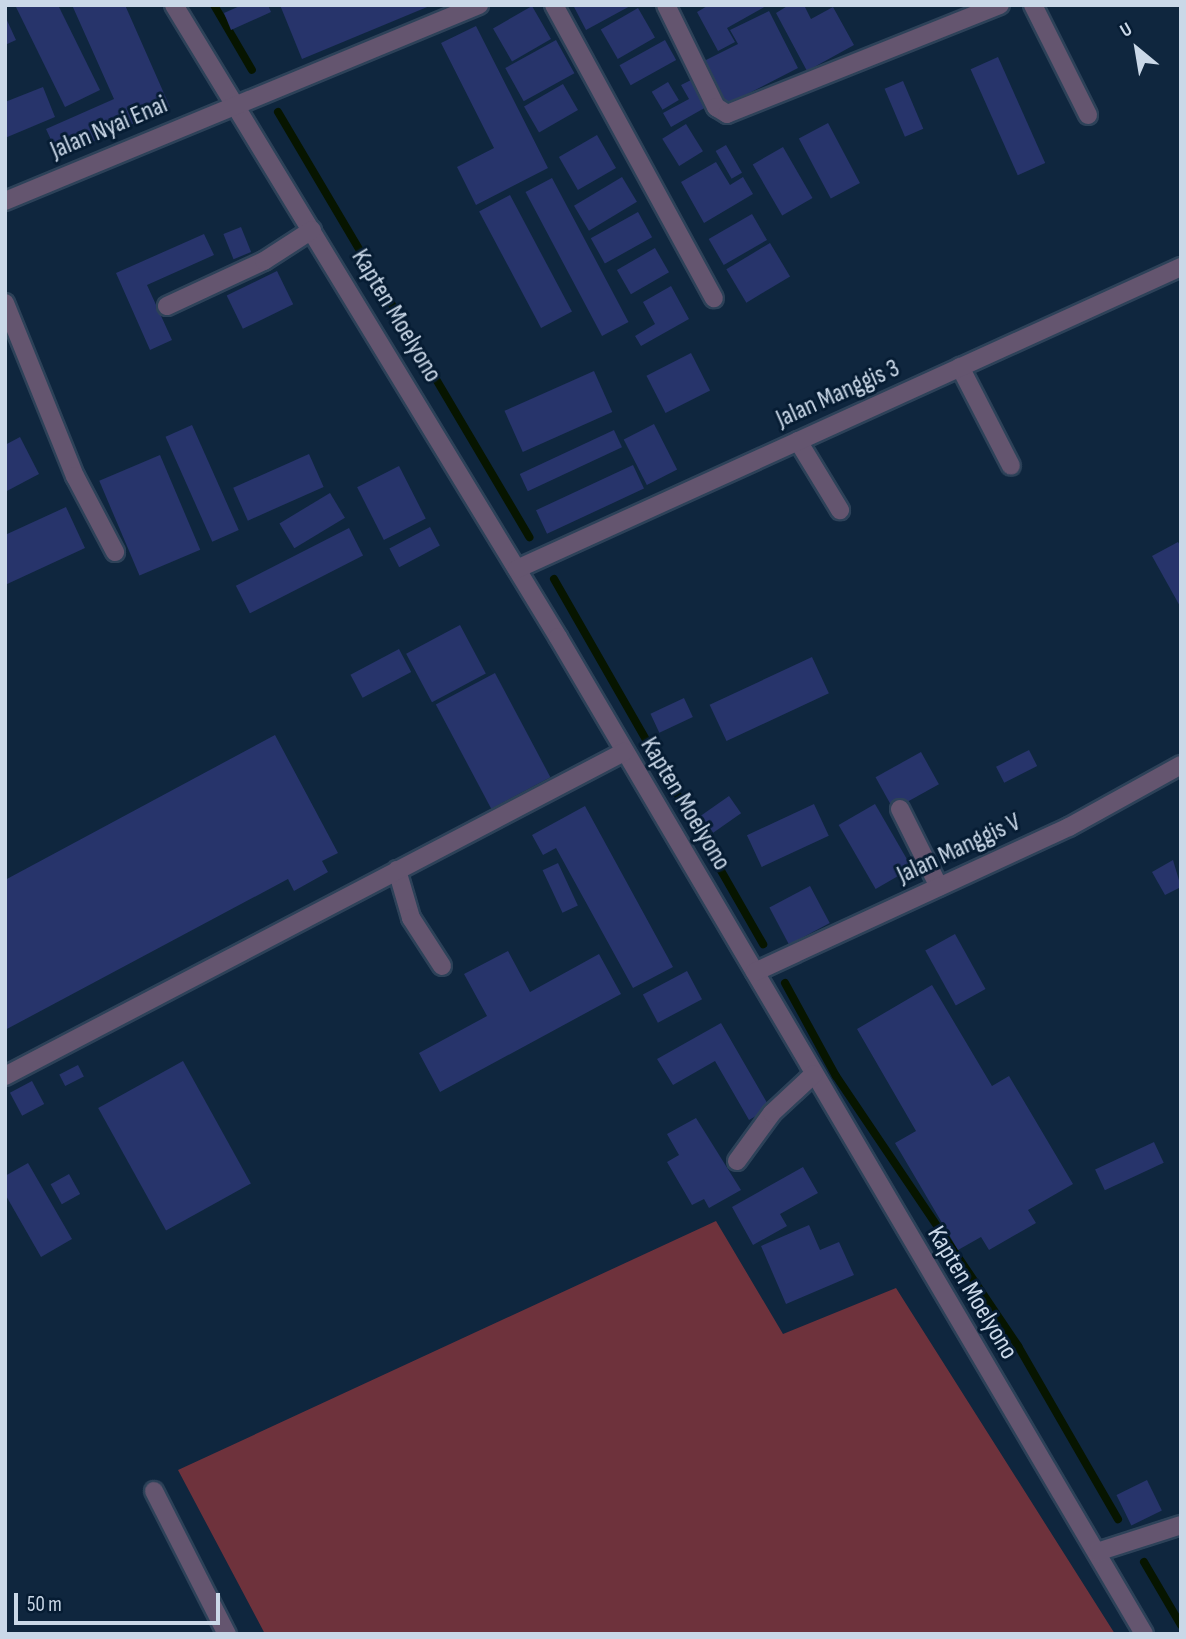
<!DOCTYPE html>
<style>
body{margin:0}
#map{position:relative;width:1186px;height:1639px;overflow:hidden;background:#0f263e;font-family:"Sofia Sans Condensed",sans-serif}
div>[style]{position:absolute}
.green>*{inset:0;background:#6e323c}
.stream>*{height:8px;margin:-4px;padding:0 4px;transform-origin:4px;border-radius:4px;background:#071500}
.building>*{inset:0;background:#27346b;transform-origin:0 0}
.roads{filter:drop-shadow(2px 0 #2d4259) drop-shadow(-2px 0 #2d4259) drop-shadow(0 2px #2d4259) drop-shadow(0 -2px #2d4259)}
.minor>*{height:18px;margin:-9px;padding:0 9px;transform-origin:9px;border-radius:9px;background:#64556f}
span{translate:-50% -50%;white-space:nowrap;text-align:center;line-height:1.15;-webkit-text-stroke:6px #061c33;paint-order:stroke}
.street-label{font-size:26px;color:#cad8e8}
.frame{position:absolute;inset:0;border:7px solid #cad8e8;pointer-events:none}
.north{position:absolute;left:1102px;top:14px;width:70px;height:70px;-webkit-text-stroke:5px #061c33;paint-order:stroke;rotate:330deg;font-size:19px;font-weight:700;line-height:28px;text-align:center;color:#cad8e8}
.north::after{content:'';display:block;margin:auto;width:24px;height:32px;background:#cad8e8;clip-path:polygon(50% 0,100% 100%,50% 72%,0 100%)}
.scale{position:absolute;left:14px;top:1593px;width:206px;height:32px;box-sizing:border-box;border:4px solid #cad8e8;border-top:0;padding-left:9px;font-size:21px;line-height:24px;white-space:nowrap;color:#cad8e8;-webkit-text-stroke:5px #061c33;paint-order:stroke}
</style>
<div id="map">
<div class="green">
<i style="clip-path:polygon(716px 1221px,783px 1334px,896px 1288px,1115px 1634px,265px 1634px,178px 1470px)"></i>
</div>
<div class="stream">
<i style="left:214px;top:5px;width:75px;rotate:59.7deg"></i>
<i style="left:278px;top:112px;width:494px;rotate:59.4deg"></i>
<i style="left:554px;top:579px;width:421px;rotate:60.2deg"></i>
<i style="left:785px;top:983px;width:106px;rotate:61.3deg"></i>
<i style="left:836px;top:1076px;width:326px;rotate:56deg"></i>
<i style="left:1018px;top:1346px;width:200px;rotate:60deg"></i>
<i style="left:1144px;top:1562px;width:73px;rotate:59.6deg"></i>
</div>
<div class="building">
<i style="clip-path:polygon(15px 5px,58px 5px,100px 90px,65px 107px)"></i>
<i style="clip-path:polygon(72px 5px,125px 5px,170px 107px,59px 157px,46px 129px,114px 99px)"></i>
<i style="clip-path:polygon(242px 5px,268px 5px,271px 12px,231px 30px,224px 13px)"></i>
<i style="clip-path:polygon(280px 5px,432px 5px,302px 59px)"></i>
<i style="clip-path:polygon(573px 5px,632px 5px,586px 30px)"></i>
<i style="clip-path:polygon(709px 5px,768px 5px,727px 28px,735px 42px,718px 51px,697px 12px)"></i>
<i style="clip-path:polygon(789px 5px,804px 5px,811px 19px,833px 7px,854px 45px,807px 71px,776px 13px)"></i>
<i style="left:532px;top:6px;width:38px;height:45px;rotate:60deg"></i>
<i style="left:638px;top:8px;width:34px;height:43px;rotate:60deg"></i>
<i style="clip-path:polygon(769px 11px,798px 68px,726px 105px,704px 61px,738px 44px,730px 30px)"></i>
<i style="clip-path:polygon(5px 16px,16px 40px,5px 45px)"></i>
<i style="clip-path:polygon(476px 26px,548px 168px,476px 205px,457px 167px,494px 148px,441px 43px)"></i>
<i style="left:556px;top:40px;width:38px;height:58px;rotate:61deg"></i>
<i style="left:665px;top:40px;width:23px;height:52px;rotate:61deg"></i>
<i style="left:998px;top:57px;width:116px;height:30px;rotate:66deg"></i>
<i style="clip-path:polygon(693px 79px,708px 106px,671px 127px,663px 113px,689px 99px,681px 85px)"></i>
<i style="left:903px;top:81px;width:52px;height:20px;rotate:67deg"></i>
<i style="left:668px;top:82px;width:21px;height:19px;rotate:59deg"></i>
<i style="left:563px;top:84px;width:30px;height:45px;rotate:60deg"></i>
<i style="clip-path:polygon(43px 87px,55px 117px,5px 138px,5px 102px)"></i>
<i style="left:828px;top:123px;width:68px;height:33px;rotate:62deg"></i>
<i style="left:686px;top:124px;width:32px;height:28px;rotate:58deg"></i>
<i style="left:597px;top:135px;width:38px;height:44px;rotate:60deg"></i>
<i style="left:726px;top:145px;width:32px;height:12px;rotate:60deg"></i>
<i style="left:783px;top:147px;width:59px;height:35px;rotate:60deg"></i>
<i style="clip-path:polygon(716px 162px,730px 185px,743px 177px,753px 194px,704px 223px,681px 182px)"></i>
<i style="left:622px;top:177px;width:29px;height:56px;rotate:59deg"></i>
<i style="left:552px;top:178px;width:163px;height:30px;rotate:62deg"></i>
<i style="left:510px;top:195px;width:132px;height:35px;rotate:62deg"></i>
<i style="left:638px;top:212px;width:29px;height:54px;rotate:61deg"></i>
<i style="left:752px;top:214px;width:30px;height:50px;rotate:60deg"></i>
<i style="left:241px;top:227px;width:27px;height:19px;rotate:68deg"></i>
<i style="clip-path:polygon(204px 234px,214px 255px,147px 285px,172px 340px,150px 350px,116px 273px)"></i>
<i style="left:770px;top:243px;width:39px;height:51px;rotate:59deg"></i>
<i style="left:655px;top:248px;width:28px;height:44px;rotate:60deg"></i>
<i style="left:277px;top:271px;width:37px;height:56px;rotate:64deg"></i>
<i style="clip-path:polygon(671px 286px,689px 319px,641px 346px,635px 336px,655px 324px,643px 302px)"></i>
<i style="left:691px;top:353px;width:42px;height:50px;rotate:63deg"></i>
<i style="left:594px;top:371px;width:45px;height:98px;rotate:66deg"></i>
<i style="left:654px;top:424px;width:51px;height:34px;rotate:63deg"></i>
<i style="left:192px;top:425px;width:115px;height:29px;rotate:66deg"></i>
<i style="left:614px;top:430px;width:19px;height:104px;rotate:65deg"></i>
<i style="clip-path:polygon(20px 437px,39px 474px,5px 492px,5px 445px)"></i>
<i style="left:309px;top:454px;width:36px;height:83px;rotate:66deg"></i>
<i style="left:160px;top:455px;width:103px;height:66px;rotate:67deg"></i>
<i style="left:633px;top:465px;width:26px;height:107px;rotate:65deg"></i>
<i style="left:399px;top:466px;width:59px;height:47px;rotate:63deg"></i>
<i style="left:330px;top:493px;width:29px;height:59px;rotate:59deg"></i>
<i style="clip-path:polygon(66px 507px,85px 548px,5px 585px,5px 535px)"></i>
<i style="left:430px;top:527px;width:21px;height:46px;rotate:62deg"></i>
<i style="left:349px;top:528px;width:31px;height:127px;rotate:63deg"></i>
<i style="clip-path:polygon(1178px 542px,1181px 547px,1181px 608px,1152px 556px)"></i>
<i style="left:460px;top:625px;width:55px;height:61px;rotate:62deg"></i>
<i style="left:399px;top:649px;width:26px;height:55px;rotate:62deg"></i>
<i style="left:812px;top:657px;width:40px;height:113px;rotate:65deg"></i>
<i style="left:495px;top:673px;width:118px;height:67px;rotate:62deg"></i>
<i style="left:684px;top:698px;width:21px;height:37px;rotate:65deg"></i>
<i style="clip-path:polygon(275px 735px,338px 853px,322px 861px,328px 872px,294px 891px,288px 879px,5px 1030px,5px 880px)"></i>
<i style="left:1029px;top:750px;width:18px;height:37px;rotate:63deg"></i>
<i style="left:921px;top:752px;width:37px;height:52px;rotate:61deg"></i>
<i style="left:729px;top:796px;width:21px;height:34px;rotate:55deg"></i>
<i style="left:814px;top:804px;width:35px;height:74px;rotate:65deg"></i>
<i style="left:875px;top:804px;width:74px;height:42px;rotate:60deg"></i>
<i style="clip-path:polygon(585px 806px,673px 967px,633px 988px,556px 848px,543px 855px,532px 835px)"></i>
<i style="clip-path:polygon(1173px 860px,1181px 887px,1165px 895px,1152px 872px)"></i>
<i style="left:558px;top:863px;width:47px;height:17px;rotate:65deg"></i>
<i style="left:810px;top:886px;width:42px;height:46px;rotate:62deg"></i>
<i style="left:955px;top:934px;width:63px;height:34px;rotate:61deg"></i>
<i style="clip-path:polygon(508px 951px,530px 992px,599px 954px,621px 994px,440px 1092px,419px 1053px,487px 1016px,464px 974px)"></i>
<i style="left:687px;top:971px;width:32px;height:50px;rotate:62deg"></i>
<i style="clip-path:polygon(932px 985px,992px 1086px,1009px 1076px,1073px 1184px,1028px 1210px,1036px 1223px,989px 1250px,981px 1237px,958px 1250px,895px 1143px,916px 1131px,857px 1029px)"></i>
<i style="clip-path:polygon(721px 1023px,770px 1108px,749px 1120px,715px 1061px,673px 1085px,657px 1059px)"></i>
<i style="left:183px;top:1061px;width:140px;height:97px;rotate:61deg"></i>
<i style="left:78px;top:1065px;width:13px;height:21px;rotate:63deg"></i>
<i style="left:32px;top:1081px;width:26px;height:25px;rotate:62deg"></i>
<i style="clip-path:polygon(696px 1118px,741px 1190px,709px 1208px,704px 1199px,692px 1205px,667px 1162px,679px 1155px,667px 1134px)"></i>
<i style="left:1154px;top:1142px;width:23px;height:65px;rotate:65deg"></i>
<i style="clip-path:polygon(28px 1163px,72px 1239px,41px 1257px,5px 1194px,5px 1176px)"></i>
<i style="clip-path:polygon(803px 1167px,818px 1193px,780px 1214px,787px 1226px,753px 1245px,732px 1207px)"></i>
<i style="left:69px;top:1174px;width:23px;height:21px;rotate:61deg"></i>
<i style="clip-path:polygon(809px 1225px,820px 1250px,839px 1242px,854px 1275px,786px 1304px,761px 1246px)"></i>
<i style="left:1147px;top:1480px;width:34px;height:34px;rotate:64deg"></i>
</div>
<div class="roads">
<div class="minor">
<i style="left:174px;top:5px;width:740px;rotate:58.72deg"></i>
<i style="left:558px;top:637px;width:1156px;rotate:59.55deg"></i>
<i style="left:554px;top:5px;width:334px;rotate:61.4deg"></i>
<i style="left:666px;top:5px;width:114px;rotate:63.9deg"></i>
<i style="left:716px;top:107px;width:13px;rotate:32deg"></i>
<i style="left:727px;top:114px;width:294px;rotate:-21.8deg"></i>
<i style="left:1033px;top:5px;width:123px;rotate:63.4deg"></i>
<i style="left:5px;top:201px;width:513px;rotate:-22.47deg"></i>
<i style="left:5px;top:303px;width:187px;rotate:68deg"></i>
<i style="left:75px;top:476px;width:86px;rotate:62.2deg"></i>
<i style="left:167px;top:306px;width:107px;rotate:-24.9deg"></i>
<i style="left:264px;top:261px;width:57px;rotate:-32.9deg"></i>
<i style="left:960px;top:367px;width:111px;rotate:62.7deg"></i>
<i style="left:798px;top:441px;width:81px;rotate:58.7deg"></i>
<i style="left:517px;top:569px;width:729px;rotate:-24.46deg"></i>
<i style="left:900px;top:809px;width:87px;rotate:63.4deg"></i>
<i style="left:397px;top:870px;width:50px;rotate:73.7deg"></i>
<i style="left:411px;top:918px;width:57px;rotate:57.1deg"></i>
<i style="left:755px;top:972px;width:346px;rotate:-24.8deg"></i>
<i style="left:1069px;top:827px;width:128px;rotate:-29deg"></i>
<i style="left:5px;top:1076px;width:699px;rotate:-27.63deg"></i>
<i style="left:737px;top:1161px;width:59px;rotate:-53.9deg"></i>
<i style="left:772px;top:1113px;width:57px;rotate:-42.9deg"></i>
<i style="left:154px;top:1491px;width:161px;rotate:63deg"></i>
<i style="left:1097px;top:1552px;width:88px;rotate:-17.8deg"></i>
</div>
</div>
<div class="street-label">
<span style="left:109px;top:128px;rotate:-23deg">Jalan Nyai Enai</span>
<span style="left:396px;top:316px;rotate:59deg">Kapten Moelyono</span>
<span style="left:838px;top:394px;rotate:-24deg">Jalan Manggis 3</span>
<span style="left:685px;top:804px;rotate:59deg">Kapten Moelyono</span>
<span style="left:959px;top:849px;rotate:-25deg">Jalan Manggis V</span>
<span style="left:972px;top:1293px;rotate:59deg">Kapten Moelyono</span>
</div>
<div class="frame"></div>
<div class="north">U</div>
<div class="scale">50 m</div>
</div>
